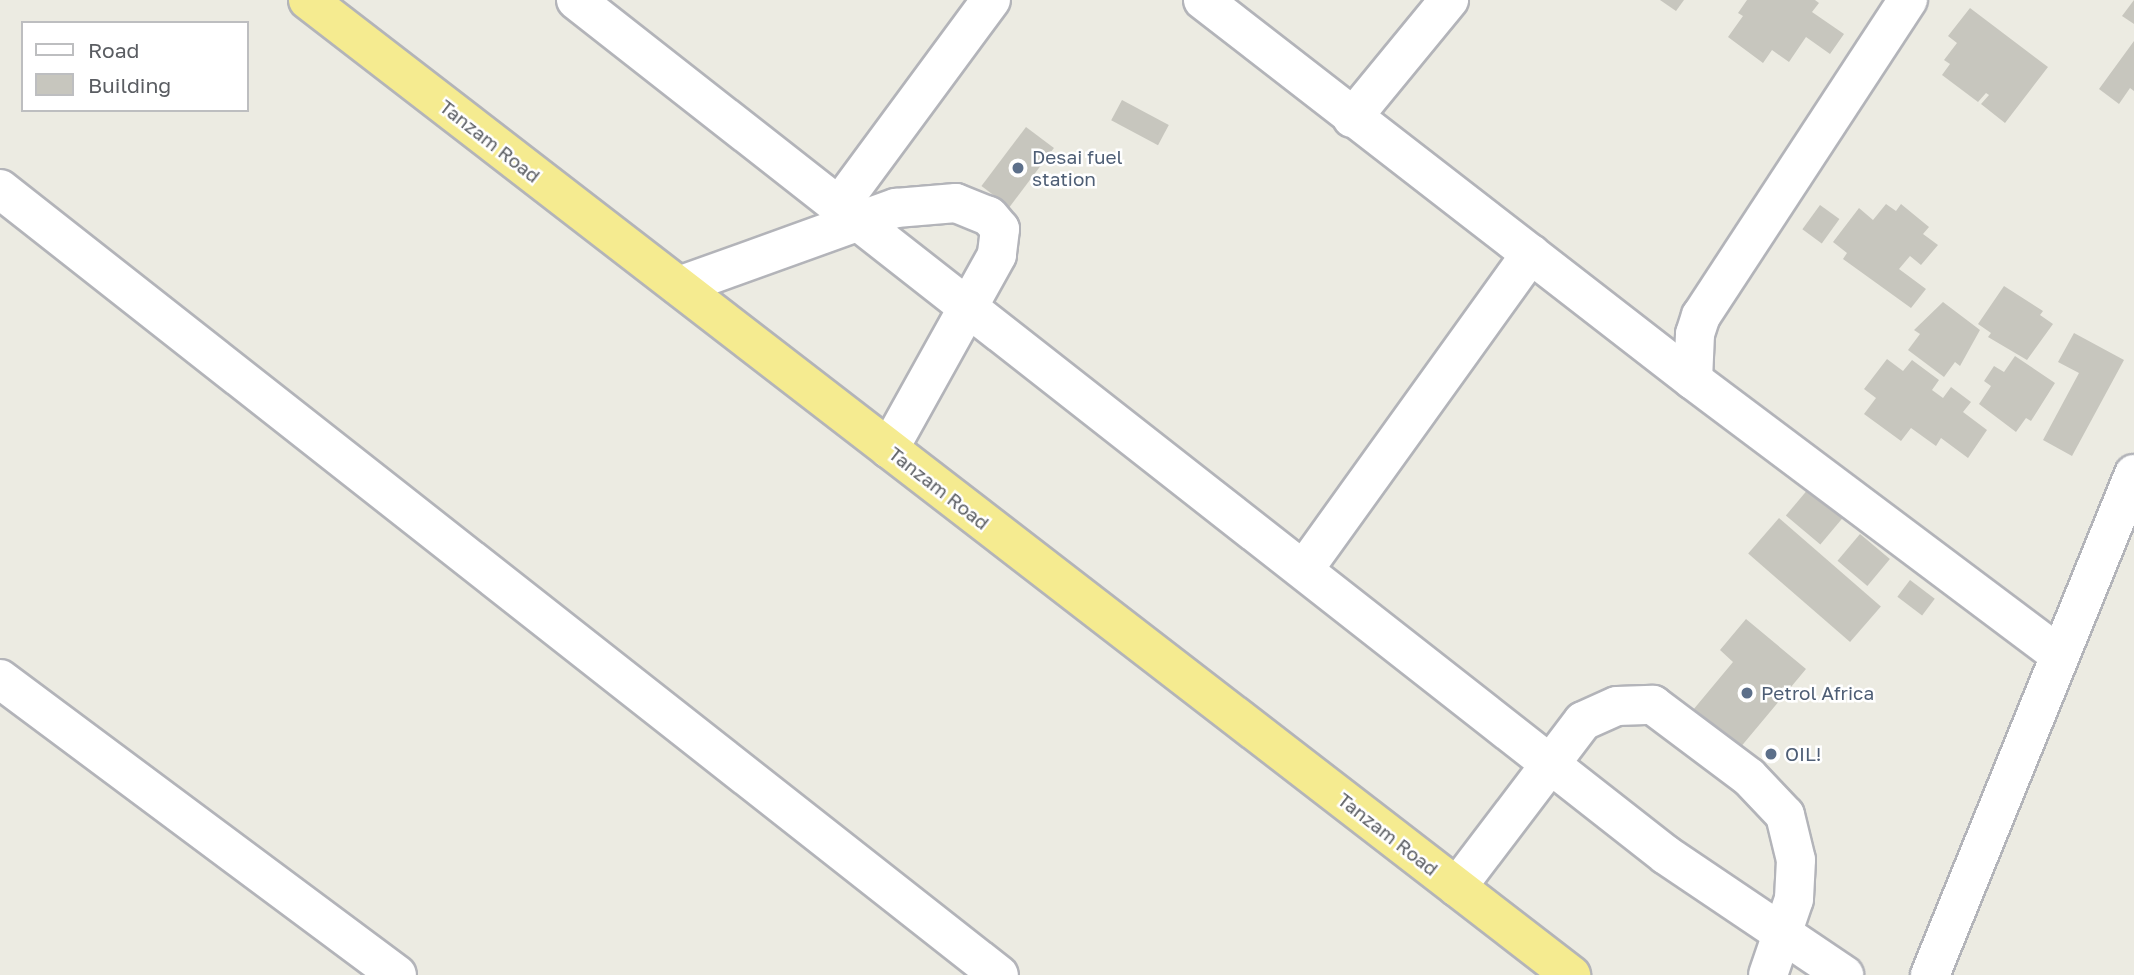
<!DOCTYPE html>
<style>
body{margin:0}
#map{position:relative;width:2134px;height:975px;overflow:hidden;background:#ecebe2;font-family:"Golos Text",sans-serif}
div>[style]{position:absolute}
.building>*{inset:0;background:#c7c6be;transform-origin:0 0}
.roads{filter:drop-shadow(2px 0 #b3b4b9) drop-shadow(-2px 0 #b3b4b9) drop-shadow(0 2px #b3b4b9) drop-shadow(0 -2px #b3b4b9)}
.minor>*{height:38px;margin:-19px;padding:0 19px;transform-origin:19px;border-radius:19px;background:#fff}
.highway>*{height:38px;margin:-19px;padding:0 19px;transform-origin:19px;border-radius:19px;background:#f5eb90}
.dots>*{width:19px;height:19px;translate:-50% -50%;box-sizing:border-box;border:4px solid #fff;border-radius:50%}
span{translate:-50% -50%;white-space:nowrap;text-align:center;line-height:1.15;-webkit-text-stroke:5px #fff;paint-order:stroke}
.street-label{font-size:19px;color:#5a5d62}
.service-label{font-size:19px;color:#4e5e75}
.left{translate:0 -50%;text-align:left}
.legend{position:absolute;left:21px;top:21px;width:228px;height:91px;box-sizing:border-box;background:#fff;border:2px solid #bdbec0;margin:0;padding:9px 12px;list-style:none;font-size:21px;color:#5a5d62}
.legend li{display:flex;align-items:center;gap:14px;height:35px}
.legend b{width:35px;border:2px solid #bdbec0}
</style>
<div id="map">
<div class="building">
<i style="clip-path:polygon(1660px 0,1684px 0,1676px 11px)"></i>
<i style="clip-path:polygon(1747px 0,1815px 0,1819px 3px,1812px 12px,1844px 34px,1830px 54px,1806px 37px,1789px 62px,1772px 50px,1763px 63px,1728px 37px,1743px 16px,1738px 13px)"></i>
<i style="clip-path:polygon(2134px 0,2134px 24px,2122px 16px)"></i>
<i style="clip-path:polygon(1970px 8px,2048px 67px,2005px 123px,1981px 104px,1989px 95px,1986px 93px,1978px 102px,1942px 75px,1950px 64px,1944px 60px,1957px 43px,1948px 36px)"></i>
<i style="clip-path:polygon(2134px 41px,2134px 91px,2130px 88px,2119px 104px,2099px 89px)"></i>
<i style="left:1122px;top:100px;width:53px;height:23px;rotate:28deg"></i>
<i style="left:1026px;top:127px;width:35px;height:74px;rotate:37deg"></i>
<i style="clip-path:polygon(1886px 204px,1896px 211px,1901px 204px,1929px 227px,1923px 234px,1938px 245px,1921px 265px,1910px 256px,1899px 269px,1926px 289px,1911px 308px,1843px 259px,1847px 253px,1833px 242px,1859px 208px,1873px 220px)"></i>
<i style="left:1820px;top:205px;width:24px;height:30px;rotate:36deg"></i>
<i style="clip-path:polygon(2004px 286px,2043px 311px,2040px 315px,2053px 324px,2027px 360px,1988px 337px,1991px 333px,1978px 324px)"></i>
<i style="clip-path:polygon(1943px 302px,1980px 330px,1960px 366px,1955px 362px,1944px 377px,1908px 350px,1920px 334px,1914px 330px)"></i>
<i style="clip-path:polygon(2074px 333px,2124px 360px,2072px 456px,2043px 440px,2079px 373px,2058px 362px)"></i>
<i style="clip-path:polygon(2015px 356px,2055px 383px,2031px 421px,2026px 418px,2016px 432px,1979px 404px,1991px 386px,1984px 381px,1994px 366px,2004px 372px)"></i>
<i style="clip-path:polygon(1887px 359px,1903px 371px,1912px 360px,1939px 380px,1932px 390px,1943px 398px,1951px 387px,1971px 402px,1963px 412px,1987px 430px,1968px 458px,1941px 438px,1936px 446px,1911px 428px,1901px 441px,1864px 414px,1876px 398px,1864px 389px)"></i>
<i style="left:1809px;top:488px;width:45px;height:36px;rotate:40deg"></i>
<i style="left:1779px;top:518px;width:135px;height:47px;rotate:41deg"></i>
<i style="left:1860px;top:534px;width:39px;height:35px;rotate:40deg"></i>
<i style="left:1910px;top:580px;width:31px;height:21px;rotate:37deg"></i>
<i style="clip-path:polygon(1746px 619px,1806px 669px,1734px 755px,1688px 716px,1733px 662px,1720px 650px)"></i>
</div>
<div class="roads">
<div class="minor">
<i style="left:576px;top:0;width:1385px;rotate:38.11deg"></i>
<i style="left:1666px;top:855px;width:215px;rotate:34deg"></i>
<i style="left:1203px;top:0;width:620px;rotate:37.79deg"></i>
<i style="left:1693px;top:380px;width:458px;rotate:36.9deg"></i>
<i style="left:1352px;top:118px;width:153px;rotate:-50.6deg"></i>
<i style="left:0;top:189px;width:1271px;rotate:38.2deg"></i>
<i style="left:839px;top:206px;width:256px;rotate:-53.6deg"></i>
<i style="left:679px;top:286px;width:231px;rotate:-19.8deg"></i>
<i style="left:896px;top:208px;width:60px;rotate:-4.8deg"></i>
<i style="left:956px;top:203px;width:35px;rotate:22deg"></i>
<i style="left:989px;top:216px;width:17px;rotate:50deg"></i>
<i style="left:1000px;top:229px;width:26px;rotate:97deg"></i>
<i style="left:997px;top:255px;width:222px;rotate:119.1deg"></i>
<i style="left:1693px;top:380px;width:46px;rotate:-87.5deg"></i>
<i style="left:1695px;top:334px;width:19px;rotate:-72deg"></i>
<i style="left:1701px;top:316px;width:378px;rotate:-56.8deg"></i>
<i style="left:1305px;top:568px;width:387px;rotate:-54.3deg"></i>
<i style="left:0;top:679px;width:495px;rotate:36.7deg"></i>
<i style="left:1457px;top:887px;width:208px;rotate:-52.8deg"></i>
<i style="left:1583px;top:721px;width:37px;rotate:-24deg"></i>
<i style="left:1617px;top:706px;width:36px;rotate:-2deg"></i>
<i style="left:1653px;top:705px;width:120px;rotate:36.9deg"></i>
<i style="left:1749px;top:777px;width:52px;rotate:46.5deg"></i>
<i style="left:1785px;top:815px;width:46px;rotate:76.3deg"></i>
<i style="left:1796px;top:860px;width:39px;rotate:93deg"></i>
<i style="left:1794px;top:899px;width:80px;rotate:108.9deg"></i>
<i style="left:1930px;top:975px;width:541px;rotate:-67.84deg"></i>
</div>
<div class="highway">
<i style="left:308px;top:0;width:1596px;rotate:37.67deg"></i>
</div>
</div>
<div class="dots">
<i style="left:1018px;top:168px;background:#5c6f8a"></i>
<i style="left:1747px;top:693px;background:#5c6f8a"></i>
<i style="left:1771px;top:754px;background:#5c6f8a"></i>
</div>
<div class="street-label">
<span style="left:490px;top:141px;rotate:38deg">Tanzam Road</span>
<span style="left:939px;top:488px;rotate:38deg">Tanzam Road</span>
<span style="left:1388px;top:834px;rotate:38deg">Tanzam Road</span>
</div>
<div class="service-label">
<span class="left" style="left:1032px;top:168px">Desai fuel<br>station</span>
<span class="left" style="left:1761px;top:693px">Petrol Africa</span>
<span class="left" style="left:1785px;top:754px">OIL!</span>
</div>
<ul class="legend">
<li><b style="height:9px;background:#fff"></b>Road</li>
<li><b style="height:19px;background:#c7c6be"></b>Building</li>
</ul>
</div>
